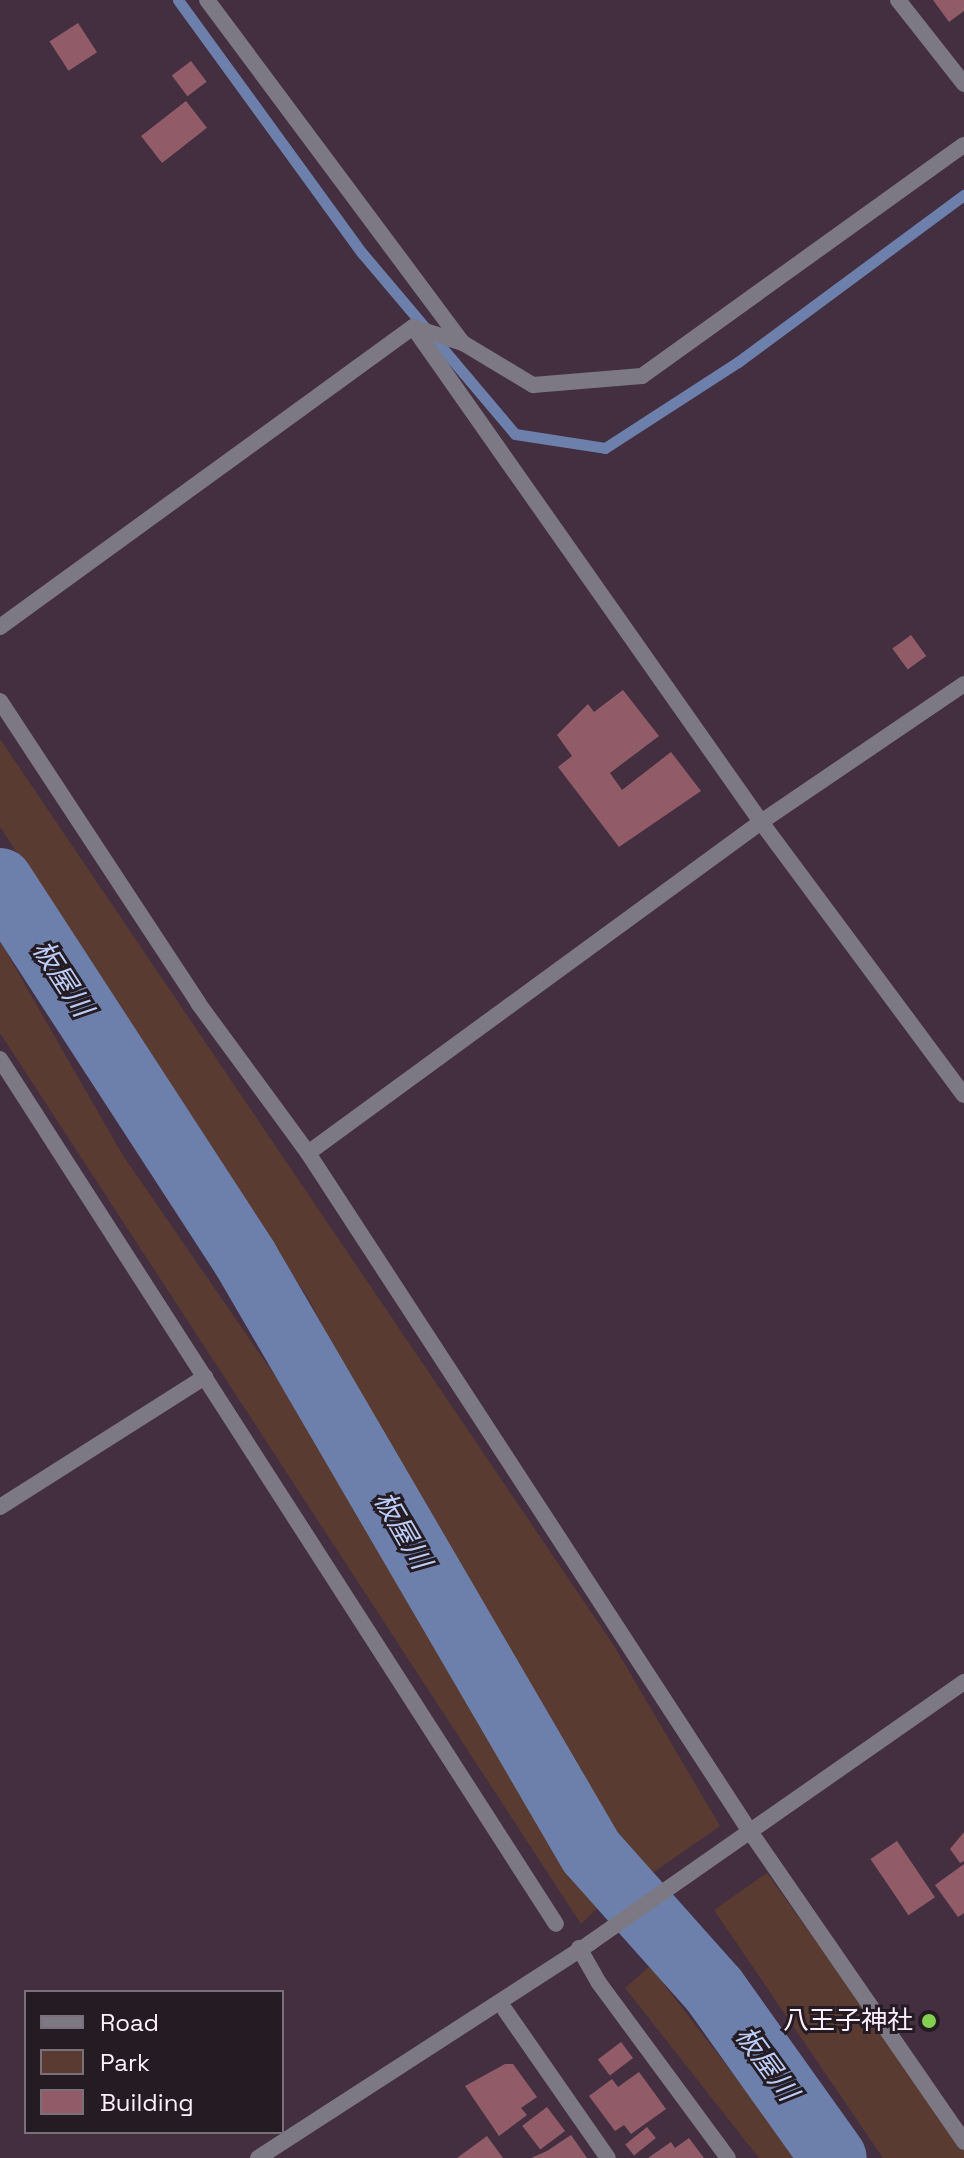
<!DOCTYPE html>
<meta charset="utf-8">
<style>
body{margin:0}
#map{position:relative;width:964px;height:2158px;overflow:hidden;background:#442f41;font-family:"Space Grotesk","Noto Sans JP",sans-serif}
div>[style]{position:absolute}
.green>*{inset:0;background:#5a3b32}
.stream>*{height:11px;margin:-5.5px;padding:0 5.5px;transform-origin:5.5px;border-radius:5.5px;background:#6d80ac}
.river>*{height:66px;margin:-33px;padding:0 33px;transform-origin:33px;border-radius:33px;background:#6d80ac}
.building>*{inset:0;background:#915c68;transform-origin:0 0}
.street>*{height:16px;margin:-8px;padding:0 8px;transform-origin:8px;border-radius:8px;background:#7c7985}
.dots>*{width:22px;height:22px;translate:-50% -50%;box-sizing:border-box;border:4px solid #251b23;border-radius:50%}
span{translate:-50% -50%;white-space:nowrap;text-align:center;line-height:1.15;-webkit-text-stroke:6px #251b23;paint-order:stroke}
.poi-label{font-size:26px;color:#fdeffb}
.right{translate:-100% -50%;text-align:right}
.water-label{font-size:28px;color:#bbcdf6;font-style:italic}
.legend{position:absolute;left:24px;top:1990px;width:260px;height:144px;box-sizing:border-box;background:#251b23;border:2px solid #7b7079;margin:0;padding:10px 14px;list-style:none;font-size:24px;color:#fdeffb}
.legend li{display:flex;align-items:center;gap:16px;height:40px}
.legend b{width:40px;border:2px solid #7b7079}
</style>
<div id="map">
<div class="green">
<i style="clip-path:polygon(0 739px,614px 1646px,720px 1826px,654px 1872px,610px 1840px,435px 1542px,308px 1298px,0 827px)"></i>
<i style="clip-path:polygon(0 941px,122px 1154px,326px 1450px,605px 1901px,581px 1924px,0 1033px)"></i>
<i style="clip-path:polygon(767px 1873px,964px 2148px,964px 2158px,883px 2158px,714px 1910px)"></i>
<i style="clip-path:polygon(650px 1966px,798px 2158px,759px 2158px,625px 1988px)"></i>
</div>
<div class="stream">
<i style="left:178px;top:0;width:313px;rotate:54deg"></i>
<i style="left:362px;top:253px;width:237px;rotate:49.8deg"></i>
<i style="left:515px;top:434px;width:91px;rotate:8.8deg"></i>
<i style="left:605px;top:448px;width:158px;rotate:-32.9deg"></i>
<i style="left:738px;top:362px;width:281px;rotate:-36.5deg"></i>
</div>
<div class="river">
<i style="left:0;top:881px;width:452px;rotate:57deg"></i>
<i style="left:246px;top:1260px;width:685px;rotate:59.77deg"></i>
<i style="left:591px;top:1852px;width:185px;rotate:48.3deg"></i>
<i style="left:714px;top:1990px;width:206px;rotate:54.5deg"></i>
</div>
<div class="building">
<i style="clip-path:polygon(933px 0,964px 0,964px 11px,949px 22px)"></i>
<i style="left:78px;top:23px;width:35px;height:34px;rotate:57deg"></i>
<i style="left:191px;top:61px;width:26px;height:24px;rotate:53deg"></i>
<i style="left:186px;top:101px;width:34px;height:57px;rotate:52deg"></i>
<i style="left:911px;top:635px;width:26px;height:23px;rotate:54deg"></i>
<i style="clip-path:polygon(623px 690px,659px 736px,610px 773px,622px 790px,671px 752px,701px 791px,619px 847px,558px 767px,572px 756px,557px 735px,588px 704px,594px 712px)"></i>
<i style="clip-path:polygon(964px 1832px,964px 1861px,960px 1863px,950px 1849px)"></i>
<i style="left:897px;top:1841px;width:68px;height:32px;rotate:56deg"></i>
<i style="clip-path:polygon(964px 1864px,964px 1913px,958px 1917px,935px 1885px)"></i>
<i style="left:621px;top:2042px;width:20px;height:29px;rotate:53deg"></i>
<i style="clip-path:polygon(505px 2064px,513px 2064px,537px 2097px,521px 2108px,527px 2115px,499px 2136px,465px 2086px)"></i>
<i style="clip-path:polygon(639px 2072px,666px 2109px,631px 2134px,624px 2125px,615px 2131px,589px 2096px,612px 2079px,618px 2087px)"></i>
<i style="left:547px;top:2107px;width:30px;height:31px;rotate:53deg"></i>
<i style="left:647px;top:2127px;width:14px;height:28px;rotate:51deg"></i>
<i style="clip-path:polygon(571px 2135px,587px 2158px,531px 2158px,547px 2151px)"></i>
<i style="clip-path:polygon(487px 2136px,503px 2158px,457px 2158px)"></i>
<i style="clip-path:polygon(689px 2138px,704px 2158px,648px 2158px,671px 2142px,675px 2148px)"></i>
</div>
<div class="street">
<i style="left:207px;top:0;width:428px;rotate:53.3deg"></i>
<i style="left:898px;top:0;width:107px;rotate:51.8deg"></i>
<i style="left:413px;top:327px;width:605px;rotate:54.89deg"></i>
<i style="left:761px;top:822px;width:340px;rotate:53.4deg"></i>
<i style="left:413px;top:327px;width:52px;rotate:17.7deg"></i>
<i style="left:463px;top:343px;width:82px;rotate:31deg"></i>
<i style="left:533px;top:385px;width:109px;rotate:-4.7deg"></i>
<i style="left:642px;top:376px;width:396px;rotate:-35.7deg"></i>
<i style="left:0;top:627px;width:510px;rotate:-35.99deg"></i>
<i style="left:0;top:701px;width:361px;rotate:56.7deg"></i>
<i style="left:198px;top:1003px;width:186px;rotate:53.7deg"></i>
<i style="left:308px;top:1153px;width:808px;rotate:56.92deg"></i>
<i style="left:749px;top:1830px;width:379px;rotate:55.4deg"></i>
<i style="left:0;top:1059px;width:1028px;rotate:57.27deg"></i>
<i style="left:308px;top:1153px;width:561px;rotate:-36.16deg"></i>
<i style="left:761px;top:822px;width:245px;rotate:-34.2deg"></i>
<i style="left:0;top:1507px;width:243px;rotate:-32.4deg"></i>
<i style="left:579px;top:1948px;width:40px;rotate:60.3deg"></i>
<i style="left:599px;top:1983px;width:217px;rotate:53.6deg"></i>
<i style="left:505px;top:2010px;width:180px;rotate:55.2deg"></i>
<i style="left:258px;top:2158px;width:396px;rotate:-32.9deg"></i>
<i style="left:590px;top:1943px;width:456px;rotate:-34.9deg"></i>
</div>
<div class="dots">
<i style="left:929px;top:2021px;background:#81d050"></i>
</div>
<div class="poi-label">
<span class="right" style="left:913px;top:2021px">八王子神社</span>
</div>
<div class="water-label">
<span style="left:63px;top:978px;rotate:57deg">板屋川</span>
<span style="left:403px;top:1530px;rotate:60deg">板屋川</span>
<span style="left:767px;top:2063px;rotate:54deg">板屋川</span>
</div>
<ul class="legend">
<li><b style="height:10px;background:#7c7985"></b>Road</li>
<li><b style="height:22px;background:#5a3b32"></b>Park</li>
<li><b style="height:22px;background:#915c68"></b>Building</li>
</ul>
</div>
